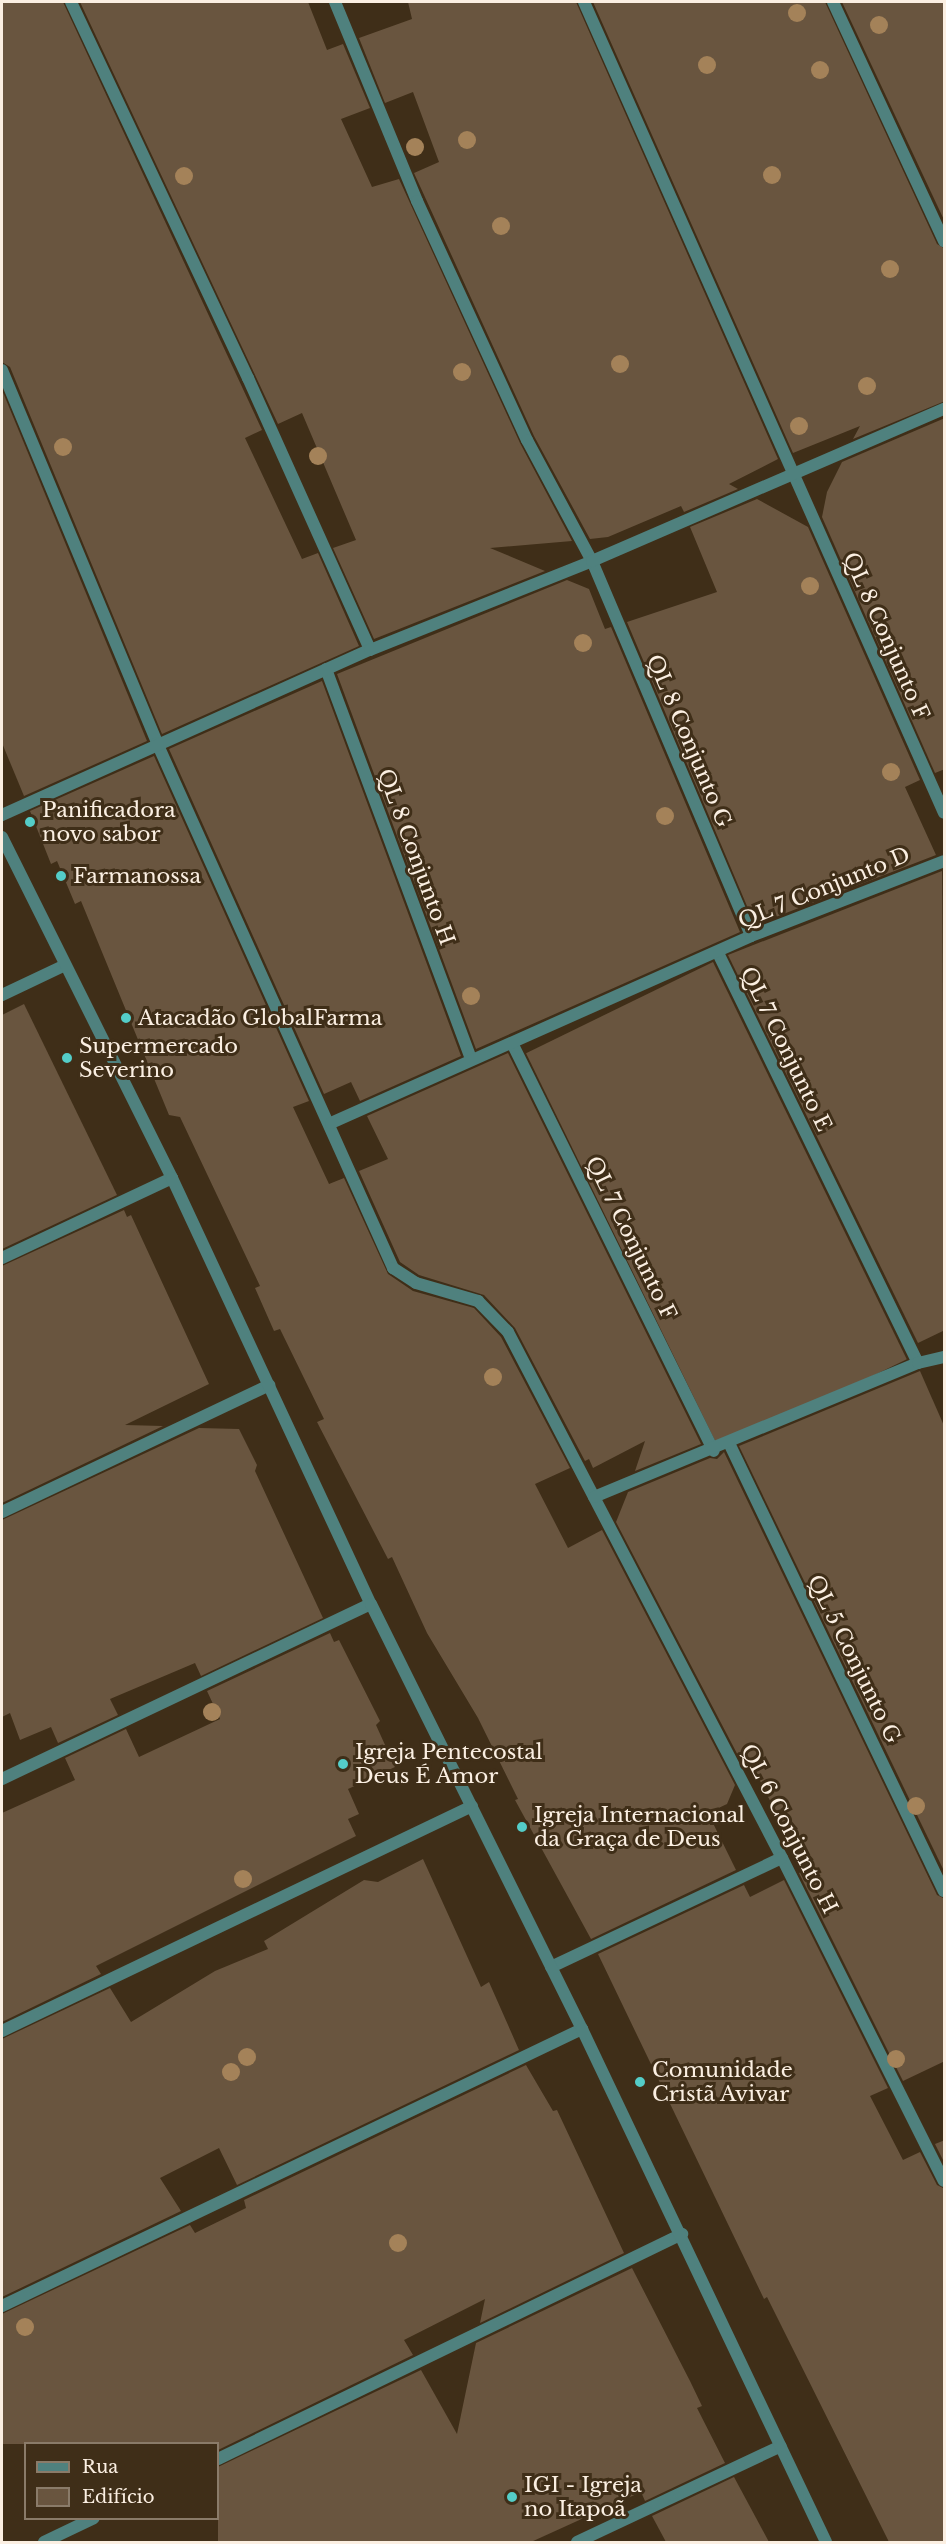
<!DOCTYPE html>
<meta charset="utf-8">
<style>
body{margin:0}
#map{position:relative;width:946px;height:2544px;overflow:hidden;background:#3f2e18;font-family:"Libre Baskerville",serif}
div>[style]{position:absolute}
.building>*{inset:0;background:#69553f;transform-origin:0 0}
.minor>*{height:12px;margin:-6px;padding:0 6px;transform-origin:6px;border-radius:6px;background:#4f817e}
.tertiary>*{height:12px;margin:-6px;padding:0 6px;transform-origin:6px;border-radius:6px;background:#4f817e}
.trees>*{width:18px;height:18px;margin:-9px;border-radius:50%;background:#a48259}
.dots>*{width:16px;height:16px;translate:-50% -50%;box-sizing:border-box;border:3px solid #3f2e18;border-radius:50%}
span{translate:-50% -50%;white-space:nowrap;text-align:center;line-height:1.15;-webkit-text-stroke:6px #3f2e18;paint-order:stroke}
.street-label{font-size:21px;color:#fbefe2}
.poi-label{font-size:21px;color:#fbefe2}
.left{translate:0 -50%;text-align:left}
.frame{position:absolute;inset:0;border:3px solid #fbefe2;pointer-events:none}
.legend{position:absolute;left:24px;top:2442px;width:195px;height:78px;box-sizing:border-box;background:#3f2e18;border:2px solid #8a7b69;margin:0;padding:8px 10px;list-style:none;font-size:18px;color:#fbefe2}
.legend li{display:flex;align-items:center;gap:12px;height:30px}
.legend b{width:30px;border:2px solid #8a7b69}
</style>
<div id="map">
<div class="building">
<i style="clip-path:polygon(2px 2px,63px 2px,262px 430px,245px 438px,302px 559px,318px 553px,359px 646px,162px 734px,10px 367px,2px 362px)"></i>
<i style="clip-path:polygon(80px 2px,308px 2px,327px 50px,343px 44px,370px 108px,341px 119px,372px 187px,399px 179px,520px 443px,572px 541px,490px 548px,545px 571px,374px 639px,333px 548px,356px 540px,302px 413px,278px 424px)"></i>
<i style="clip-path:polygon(408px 2px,576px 2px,778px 459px,729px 484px,738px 489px,684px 512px,681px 506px,608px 537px,590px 539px,534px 436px,414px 173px,439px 162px,413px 92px,385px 103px,359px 38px,412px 19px)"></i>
<i style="clip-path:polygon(593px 2px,825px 2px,937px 244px,945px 249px,945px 401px,853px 439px,860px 426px,793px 453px)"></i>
<i style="clip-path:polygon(842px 2px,945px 2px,945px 222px)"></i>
<i style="clip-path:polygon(2px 390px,147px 741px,24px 796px,2px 743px)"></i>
<i style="clip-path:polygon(945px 418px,945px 769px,935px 773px,822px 517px,827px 492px,842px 462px)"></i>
<i style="clip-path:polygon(757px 499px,808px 527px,920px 780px,905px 787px,936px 855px,755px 925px,627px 622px,717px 592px,690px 527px)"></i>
<i style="clip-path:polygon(567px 580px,589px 589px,605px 629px,611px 627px,740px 932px,476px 1049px,337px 674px)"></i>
<i style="clip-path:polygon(322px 681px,461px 1056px,360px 1101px,351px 1082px,324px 1094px,169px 749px)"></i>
<i style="clip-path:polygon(154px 756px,309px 1101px,293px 1107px,329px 1184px,344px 1178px,388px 1274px,413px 1291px,474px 1308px,501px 1337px,570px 1468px,535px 1484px,568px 1548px,602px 1530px,735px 1785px,727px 1804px,708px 1813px,736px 1870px,591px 1939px,515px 1800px,518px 1799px,478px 1718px,427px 1633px,392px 1557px,388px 1559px,317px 1422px,324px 1419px,280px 1329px,274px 1331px,255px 1288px,260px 1286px,180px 1117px,169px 1115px,81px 901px,75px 904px,57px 861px,51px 864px,30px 811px)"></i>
<i style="clip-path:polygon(942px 871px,945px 1330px,918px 1343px,728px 955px)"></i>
<i style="left:713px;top:962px;width:442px;height:208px;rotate:64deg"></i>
<i style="clip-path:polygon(24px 1004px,117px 1195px,2px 1249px,2px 1015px)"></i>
<i style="clip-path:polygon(508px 1053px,701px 1444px,635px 1471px,645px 1441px,593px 1468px,589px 1459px,585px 1461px,515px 1328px,484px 1295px,419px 1275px,400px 1262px,359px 1171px,388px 1159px,367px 1116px)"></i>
<i style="clip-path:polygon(124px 1210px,127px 1217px,131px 1215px,209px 1384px,125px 1425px,163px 1426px,2px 1503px,2px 1266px)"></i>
<i style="clip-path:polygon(920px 1371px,945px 1428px,945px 1873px,739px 1446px)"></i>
<i style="clip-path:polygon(199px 1428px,239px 1429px,257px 1465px,255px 1471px,323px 1618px,201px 1676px,195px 1663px,110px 1699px,118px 1715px,58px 1743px,51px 1727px,20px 1740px,10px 1713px,2px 1717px,2px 1520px)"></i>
<i style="clip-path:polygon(724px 1452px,937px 1895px,945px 1899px,945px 2061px,903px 2081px,799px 1873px,805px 1870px,747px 1755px,743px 1765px,616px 1522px,628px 1492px,710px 1458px,717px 1459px)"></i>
<i style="clip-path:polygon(330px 1633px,334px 1642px,339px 1640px,380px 1721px,376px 1725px,395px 1767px,348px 1789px,359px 1814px,348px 1819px,356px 1836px,96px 1966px,101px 1974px,2px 2022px,2px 1813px,75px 1780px,65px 1758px,126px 1729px,139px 1757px,220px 1719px,207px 1691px)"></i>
<i style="clip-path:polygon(423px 1859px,481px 1987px,489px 1982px,519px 2050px,237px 2185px,219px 2148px,160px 2178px,181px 2211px,2px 2297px,2px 2039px,110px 1988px,131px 2022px,215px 1971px,268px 1949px,264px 1941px,364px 1880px,378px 1882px)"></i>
<i style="clip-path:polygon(784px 1880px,888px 2088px,870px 2096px,903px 2160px,920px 2152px,937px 2185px,945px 2189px,945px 2542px,889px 2542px,767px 2297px,764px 2299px,598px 1954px,744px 1885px,750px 1897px)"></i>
<i style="clip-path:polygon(526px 2065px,553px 2111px,557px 2110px,624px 2253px,480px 2323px,485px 2299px,404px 2340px,413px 2355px,218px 2450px,218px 2444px,2px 2444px,2px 2314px,190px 2225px,195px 2233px,246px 2208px,244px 2200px)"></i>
<i style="clip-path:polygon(945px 2140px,945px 2164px,935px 2144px)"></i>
<i style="clip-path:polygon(632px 2268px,690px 2381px,702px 2406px,697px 2408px,725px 2463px,645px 2501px,641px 2492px,531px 2542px,218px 2542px,218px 2467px,421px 2370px,457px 2434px,476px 2343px)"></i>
<i style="clip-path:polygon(734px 2477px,769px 2542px,666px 2542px,652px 2516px)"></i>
</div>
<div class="minor">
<i style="left:71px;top:2px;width:416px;rotate:64.8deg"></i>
<i style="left:248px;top:378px;width:298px;rotate:65.8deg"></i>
<i style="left:335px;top:2px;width:215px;rotate:67.6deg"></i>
<i style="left:417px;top:201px;width:263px;rotate:65.3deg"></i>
<i style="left:527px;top:440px;width:137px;rotate:61.8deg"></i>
<i style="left:592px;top:561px;width:407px;rotate:67deg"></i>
<i style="left:584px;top:2px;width:887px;rotate:66.06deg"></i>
<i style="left:833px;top:2px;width:264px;rotate:65.1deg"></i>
<i style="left:2px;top:370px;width:404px;rotate:67.4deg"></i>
<i style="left:157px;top:743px;width:576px;rotate:65.79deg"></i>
<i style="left:393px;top:1268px;width:27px;rotate:33deg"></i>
<i style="left:416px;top:1283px;width:65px;rotate:16.2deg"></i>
<i style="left:478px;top:1301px;width:43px;rotate:45.9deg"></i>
<i style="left:508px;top:1332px;width:593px;rotate:62.48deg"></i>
<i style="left:782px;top:1858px;width:361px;rotate:63.4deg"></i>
<i style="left:326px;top:669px;width:416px;rotate:69.6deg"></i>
<i style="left:2px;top:815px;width:403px;rotate:-24.2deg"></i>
<i style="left:370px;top:650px;width:239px;rotate:-21.8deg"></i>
<i style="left:592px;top:561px;width:383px;rotate:-23.4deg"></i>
<i style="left:718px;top:953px;width:456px;rotate:64deg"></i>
<i style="left:2px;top:995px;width:68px;rotate:-25.4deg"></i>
<i style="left:512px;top:1043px;width:455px;rotate:63.7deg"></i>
<i style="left:331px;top:1123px;width:460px;rotate:-24deg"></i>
<i style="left:751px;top:936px;width:207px;rotate:-21.2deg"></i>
<i style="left:2px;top:1258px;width:188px;rotate:-25.2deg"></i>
<i style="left:729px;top:1443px;width:497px;rotate:64.4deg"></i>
<i style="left:594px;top:1497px;width:351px;rotate:-22.5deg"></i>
<i style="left:918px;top:1363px;width:27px;rotate:-13deg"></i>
<i style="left:2px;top:1512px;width:296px;rotate:-25.4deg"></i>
<i style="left:2px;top:1779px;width:408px;rotate:-25.4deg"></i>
<i style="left:551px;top:1967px;width:255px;rotate:-25.3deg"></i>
<i style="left:2px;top:2031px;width:521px;rotate:-25.58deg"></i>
<i style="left:2px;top:2306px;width:643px;rotate:-25.53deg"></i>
<i style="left:218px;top:2459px;width:516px;rotate:-25.87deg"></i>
<i style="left:44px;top:2542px;width:55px;rotate:-25.6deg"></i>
<i style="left:577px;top:2542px;width:225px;rotate:-25.2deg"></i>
</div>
<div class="tertiary">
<i style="left:2px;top:837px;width:381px;rotate:63.5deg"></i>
<i style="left:172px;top:1178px;width:470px;rotate:65deg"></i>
<i style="left:371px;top:1604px;width:474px;rotate:63.6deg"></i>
<i style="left:582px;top:2029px;width:568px;rotate:64.56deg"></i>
</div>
<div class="trees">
<i style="left:797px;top:13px"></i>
<i style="left:879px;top:25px"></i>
<i style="left:707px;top:65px"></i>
<i style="left:820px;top:70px"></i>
<i style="left:467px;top:140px"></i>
<i style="left:415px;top:147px"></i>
<i style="left:772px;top:175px"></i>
<i style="left:184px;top:176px"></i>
<i style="left:501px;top:226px"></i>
<i style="left:890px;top:269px"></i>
<i style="left:620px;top:364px"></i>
<i style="left:462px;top:372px"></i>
<i style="left:867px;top:386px"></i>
<i style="left:799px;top:426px"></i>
<i style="left:63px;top:447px"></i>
<i style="left:318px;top:456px"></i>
<i style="left:810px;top:586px"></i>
<i style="left:583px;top:643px"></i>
<i style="left:891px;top:772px"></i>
<i style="left:665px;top:816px"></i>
<i style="left:471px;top:996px"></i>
<i style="left:493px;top:1377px"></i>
<i style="left:212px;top:1712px"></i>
<i style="left:916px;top:1806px"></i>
<i style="left:243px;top:1879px"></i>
<i style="left:247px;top:2057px"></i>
<i style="left:896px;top:2059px"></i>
<i style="left:231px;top:2072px"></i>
<i style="left:398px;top:2243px"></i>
<i style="left:25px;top:2327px"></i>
</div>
<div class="dots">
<i style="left:30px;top:822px;background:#54cdc8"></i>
<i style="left:61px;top:876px;background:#54cdc8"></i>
<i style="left:126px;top:1018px;background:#54cdc8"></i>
<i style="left:67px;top:1058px;background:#54cdc8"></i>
<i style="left:343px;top:1764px;background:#54cdc8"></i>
<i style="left:522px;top:1827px;background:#54cdc8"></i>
<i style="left:640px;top:2082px;background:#54cdc8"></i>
<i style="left:512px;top:2497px;background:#54cdc8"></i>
</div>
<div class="street-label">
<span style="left:886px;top:636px;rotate:66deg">QL 8 Conjunto F</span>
<span style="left:689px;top:741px;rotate:67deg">QL 8 Conjunto G</span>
<span style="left:416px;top:857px;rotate:70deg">QL 8 Conjunto H</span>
<span style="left:824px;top:888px;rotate:-22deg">QL 7 Conjunto D</span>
<span style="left:786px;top:1049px;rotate:64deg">QL 7 Conjunto E</span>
<span style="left:631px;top:1238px;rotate:64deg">QL 7 Conjunto F</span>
<span style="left:854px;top:1659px;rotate:64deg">QL 5 Conjunto G</span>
<span style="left:789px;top:1829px;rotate:63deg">QL 6 Conjunto H</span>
</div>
<div class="poi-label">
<span class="left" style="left:42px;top:822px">Panificadora<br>novo sabor</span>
<span class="left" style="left:73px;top:876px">Farmanossa</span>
<span class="left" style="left:138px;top:1018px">Atacadão GlobalFarma</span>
<span class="left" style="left:79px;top:1058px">Supermercado<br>Severino</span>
<span class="left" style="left:355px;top:1764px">Igreja Pentecostal<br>Deus É Amor</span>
<span class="left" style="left:534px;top:1827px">Igreja Internacional<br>da Graça de Deus</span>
<span class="left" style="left:652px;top:2082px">Comunidade<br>Cristã Avivar</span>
<span class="left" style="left:524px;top:2497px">IGI - Igreja<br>no Itapoã</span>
</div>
<div class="frame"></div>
<ul class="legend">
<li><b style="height:8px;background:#4f817e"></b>Rua</li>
<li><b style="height:16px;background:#69553f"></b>Edifício</li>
</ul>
</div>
